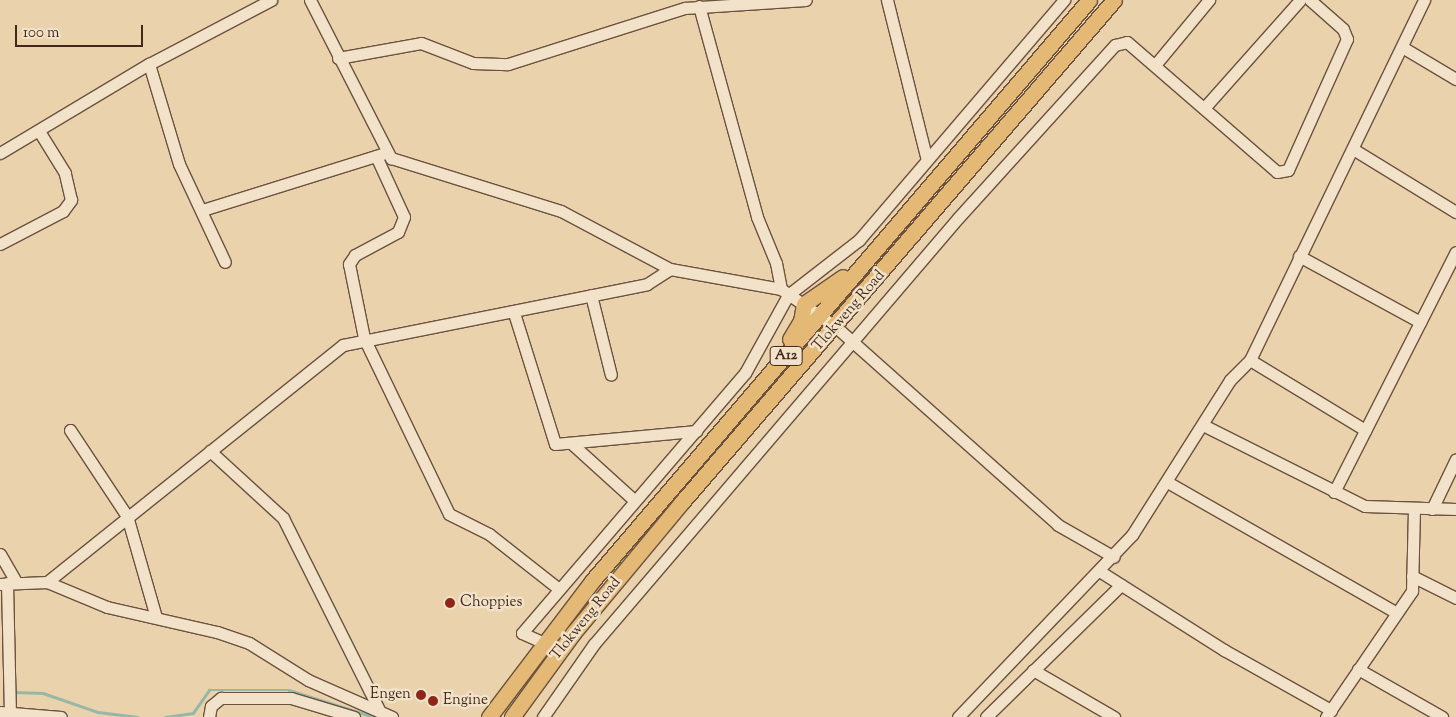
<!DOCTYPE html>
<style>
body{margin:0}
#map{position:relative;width:1456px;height:717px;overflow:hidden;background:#e9d2ac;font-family:"Sorts Mill Goudy",serif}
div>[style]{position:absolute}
.stream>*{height:2.5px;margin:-1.25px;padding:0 1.25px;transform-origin:1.25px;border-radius:1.25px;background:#98b8a7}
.roads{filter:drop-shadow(1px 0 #6c523e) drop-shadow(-1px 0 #6c523e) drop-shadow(0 1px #6c523e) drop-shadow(0 -1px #6c523e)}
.minor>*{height:11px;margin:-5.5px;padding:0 5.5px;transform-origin:5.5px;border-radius:5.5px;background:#f1e2c9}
.major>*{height:15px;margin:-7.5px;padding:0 7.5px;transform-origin:7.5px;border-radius:7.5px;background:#e4b976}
.dots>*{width:14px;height:14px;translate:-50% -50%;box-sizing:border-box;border:2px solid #f1e2c9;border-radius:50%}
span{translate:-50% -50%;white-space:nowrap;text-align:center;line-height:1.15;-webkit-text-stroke:5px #f1e2c9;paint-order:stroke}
.shield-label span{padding:1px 4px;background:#f1e2c9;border:1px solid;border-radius:4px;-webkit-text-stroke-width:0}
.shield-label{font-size:14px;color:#43281a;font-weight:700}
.street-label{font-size:15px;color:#43281a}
.poi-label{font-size:15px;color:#43281a}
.left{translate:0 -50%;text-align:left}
.right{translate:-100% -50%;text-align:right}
.scale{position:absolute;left:15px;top:25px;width:128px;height:22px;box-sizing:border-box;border:2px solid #43281a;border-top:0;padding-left:6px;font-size:15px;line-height:18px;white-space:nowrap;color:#43281a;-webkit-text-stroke:4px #f1e2c9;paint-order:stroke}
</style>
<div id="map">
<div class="stream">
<i style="left:14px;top:692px;width:29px;rotate:2deg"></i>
<i style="left:43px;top:693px;width:58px;rotate:19.1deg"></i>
<i style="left:98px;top:712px;width:40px;rotate:7.1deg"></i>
<i style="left:165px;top:717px;width:28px;rotate:-8deg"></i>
<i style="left:193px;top:713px;width:28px;rotate:-55deg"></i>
<i style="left:209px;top:690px;width:80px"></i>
<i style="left:289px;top:690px;width:89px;rotate:17.6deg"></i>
</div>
<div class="roads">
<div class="minor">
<i style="left:310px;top:0;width:178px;rotate:62.9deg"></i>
<i style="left:391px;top:158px;width:178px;rotate:17.3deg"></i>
<i style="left:561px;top:211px;width:123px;rotate:28deg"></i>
<i style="left:670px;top:269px;width:113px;rotate:10.2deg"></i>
<i style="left:781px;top:289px;width:67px;rotate:34.6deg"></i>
<i style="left:836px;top:327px;width:297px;rotate:41.7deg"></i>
<i style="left:1058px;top:525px;width:64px;rotate:29.7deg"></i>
<i style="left:887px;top:0;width:162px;rotate:76deg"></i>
<i style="left:699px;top:6px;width:219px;rotate:74.6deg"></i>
<i style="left:757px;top:217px;width:50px;rotate:67.6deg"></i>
<i style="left:776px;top:263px;width:26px;rotate:79deg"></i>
<i style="left:1402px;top:47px;width:63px;rotate:30.7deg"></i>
<i style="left:338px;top:58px;width:84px;rotate:-10.2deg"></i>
<i style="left:421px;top:43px;width:56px;rotate:21deg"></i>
<i style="left:473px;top:63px;width:35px;rotate:2deg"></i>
<i style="left:508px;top:64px;width:186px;rotate:-17.6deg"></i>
<i style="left:685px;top:8px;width:121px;rotate:-3.8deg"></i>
<i style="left:149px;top:64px;width:104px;rotate:73.3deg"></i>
<i style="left:179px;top:164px;width:108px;rotate:64.9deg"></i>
<i style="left:1155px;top:65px;width:85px;rotate:-50.3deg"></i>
<i style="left:1205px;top:107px;width:143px;rotate:-48.4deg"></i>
<i style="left:1353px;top:149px;width:121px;rotate:31.5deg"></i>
<i style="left:0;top:153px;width:174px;rotate:-30.9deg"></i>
<i style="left:149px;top:64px;width:138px;rotate:-27.7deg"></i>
<i style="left:376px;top:156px;width:67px;rotate:65.3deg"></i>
<i style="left:404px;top:217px;width:16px;rotate:112deg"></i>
<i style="left:398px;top:232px;width:49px;rotate:151.9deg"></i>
<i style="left:355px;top:255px;width:11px;rotate:124deg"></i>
<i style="left:349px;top:264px;width:76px;rotate:78.5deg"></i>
<i style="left:364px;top:338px;width:195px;rotate:64.2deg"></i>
<i style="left:449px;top:514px;width:45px;rotate:26.6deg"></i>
<i style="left:489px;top:534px;width:89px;rotate:38.2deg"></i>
<i style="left:202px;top:210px;width:189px;rotate:-17.3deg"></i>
<i style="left:0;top:244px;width:71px;rotate:-27.6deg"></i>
<i style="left:63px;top:211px;width:14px;rotate:-54deg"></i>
<i style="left:71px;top:200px;width:28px;rotate:-103deg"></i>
<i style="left:65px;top:173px;width:49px;rotate:-121.8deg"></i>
<i style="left:1299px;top:256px;width:138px;rotate:28.6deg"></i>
<i style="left:591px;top:295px;width:82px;rotate:76deg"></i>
<i style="left:514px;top:313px;width:137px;rotate:72.6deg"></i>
<i style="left:555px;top:444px;width:142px;rotate:-5.3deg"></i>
<i style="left:1250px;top:360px;width:135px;rotate:31.3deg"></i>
<i style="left:1203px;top:425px;width:181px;rotate:26.6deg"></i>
<i style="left:1365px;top:506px;width:91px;rotate:1.9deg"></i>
<i style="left:70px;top:430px;width:103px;rotate:56.5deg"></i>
<i style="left:127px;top:516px;width:105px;rotate:74deg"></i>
<i style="left:571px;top:443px;width:86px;rotate:42.2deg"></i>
<i style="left:210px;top:451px;width:99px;rotate:42.5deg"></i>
<i style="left:283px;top:518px;width:215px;rotate:63.4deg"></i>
<i style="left:1169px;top:483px;width:262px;rotate:29.7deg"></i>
<i style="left:1334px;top:492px;width:269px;rotate:-63.1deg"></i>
<i style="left:1432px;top:509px;width:55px;rotate:-64.4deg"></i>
<i style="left:0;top:554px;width:32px;rotate:60deg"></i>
<i style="left:1101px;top:572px;width:146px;rotate:32.4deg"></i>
<i style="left:1224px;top:650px;width:123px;rotate:29.3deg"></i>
<i style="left:1412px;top:576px;width:49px;rotate:26.6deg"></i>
<i style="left:47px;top:582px;width:379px;rotate:-38.7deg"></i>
<i style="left:343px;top:345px;width:310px;rotate:-11.3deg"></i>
<i style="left:647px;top:284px;width:27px;rotate:-33deg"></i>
<i style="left:7px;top:583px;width:129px;rotate:88.7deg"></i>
<i style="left:0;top:584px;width:47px;rotate:-2.4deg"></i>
<i style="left:47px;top:582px;width:65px;rotate:22.6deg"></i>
<i style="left:107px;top:607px;width:113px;rotate:12.8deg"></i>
<i style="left:217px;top:632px;width:34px;rotate:19deg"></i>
<i style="left:249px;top:643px;width:70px;rotate:32.1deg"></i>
<i style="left:308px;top:680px;width:92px;rotate:23.8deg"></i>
<i style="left:542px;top:642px;width:22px;rotate:-156deg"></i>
<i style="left:522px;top:633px;width:343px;rotate:-49.4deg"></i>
<i style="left:745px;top:373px;width:89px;rotate:-61.1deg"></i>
<i style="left:788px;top:295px;width:90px;rotate:-37.8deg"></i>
<i style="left:859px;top:240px;width:316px;rotate:-49.5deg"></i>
<i style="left:1358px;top:669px;width:97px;rotate:29.7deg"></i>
<i style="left:1033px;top:670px;width:94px;rotate:30.1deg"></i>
<i style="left:0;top:712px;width:61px;rotate:4.7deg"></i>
<i style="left:209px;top:717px;width:11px;rotate:-80deg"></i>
<i style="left:211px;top:706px;width:13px;rotate:-39deg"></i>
<i style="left:221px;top:698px;width:70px"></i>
<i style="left:291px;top:698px;width:66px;rotate:16.8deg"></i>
<i style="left:543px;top:717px;width:89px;rotate:-55.1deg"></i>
<i style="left:594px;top:644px;width:560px;rotate:-49.49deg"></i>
<i style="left:958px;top:218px;width:234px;rotate:-47.8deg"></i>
<i style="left:1115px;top:45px;width:12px;rotate:-14deg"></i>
<i style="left:1127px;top:42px;width:198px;rotate:40.9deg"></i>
<i style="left:1277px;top:172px;width:11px;rotate:-10deg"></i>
<i style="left:1288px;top:170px;width:144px;rotate:-65.8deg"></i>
<i style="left:1347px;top:39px;width:11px;rotate:-112deg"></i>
<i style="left:1343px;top:29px;width:44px;rotate:-138.7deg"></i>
<i style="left:958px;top:717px;width:252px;rotate:-46.3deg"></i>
<i style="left:1132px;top:535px;width:183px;rotate:-57.7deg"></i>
<i style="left:1230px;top:380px;width:28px;rotate:-45deg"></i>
<i style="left:1250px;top:360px;width:400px;rotate:-64.2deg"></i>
<i style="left:986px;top:717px;width:189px;rotate:-44.4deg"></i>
<i style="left:1326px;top:717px;width:153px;rotate:-55.7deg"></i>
<i style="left:1412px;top:591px;width:80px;rotate:-88.6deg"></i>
</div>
<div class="major">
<i style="left:790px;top:339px;width:21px;rotate:-59deg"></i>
<i style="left:801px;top:321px;width:17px;rotate:-80deg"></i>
<i style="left:804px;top:304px;width:47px;rotate:-34.7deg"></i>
<i style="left:489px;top:717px;width:172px;rotate:-52.8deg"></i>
<i style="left:593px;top:580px;width:763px;rotate:-49.46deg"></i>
<i style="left:512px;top:717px;width:105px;rotate:-53.9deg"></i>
<i style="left:574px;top:632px;width:169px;rotate:-50.3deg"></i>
<i style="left:682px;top:502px;width:662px;rotate:-49.29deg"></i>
</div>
</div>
<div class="dots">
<i style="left:450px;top:603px;background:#8f2418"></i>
<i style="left:421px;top:695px;background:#8f2418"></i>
<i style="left:433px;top:701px;background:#8f2418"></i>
</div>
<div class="shield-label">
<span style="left:786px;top:356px">A12</span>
</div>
<div class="street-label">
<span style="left:849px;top:311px;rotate:-49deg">Tlokweng Road</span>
<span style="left:586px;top:619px;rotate:-51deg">Tlokweng Road</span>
</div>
<div class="poi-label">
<span class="left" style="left:460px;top:603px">Choppies</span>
<span class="right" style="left:411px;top:695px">Engen</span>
<span class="left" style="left:443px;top:701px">Engine</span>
</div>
<div class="scale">100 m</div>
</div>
